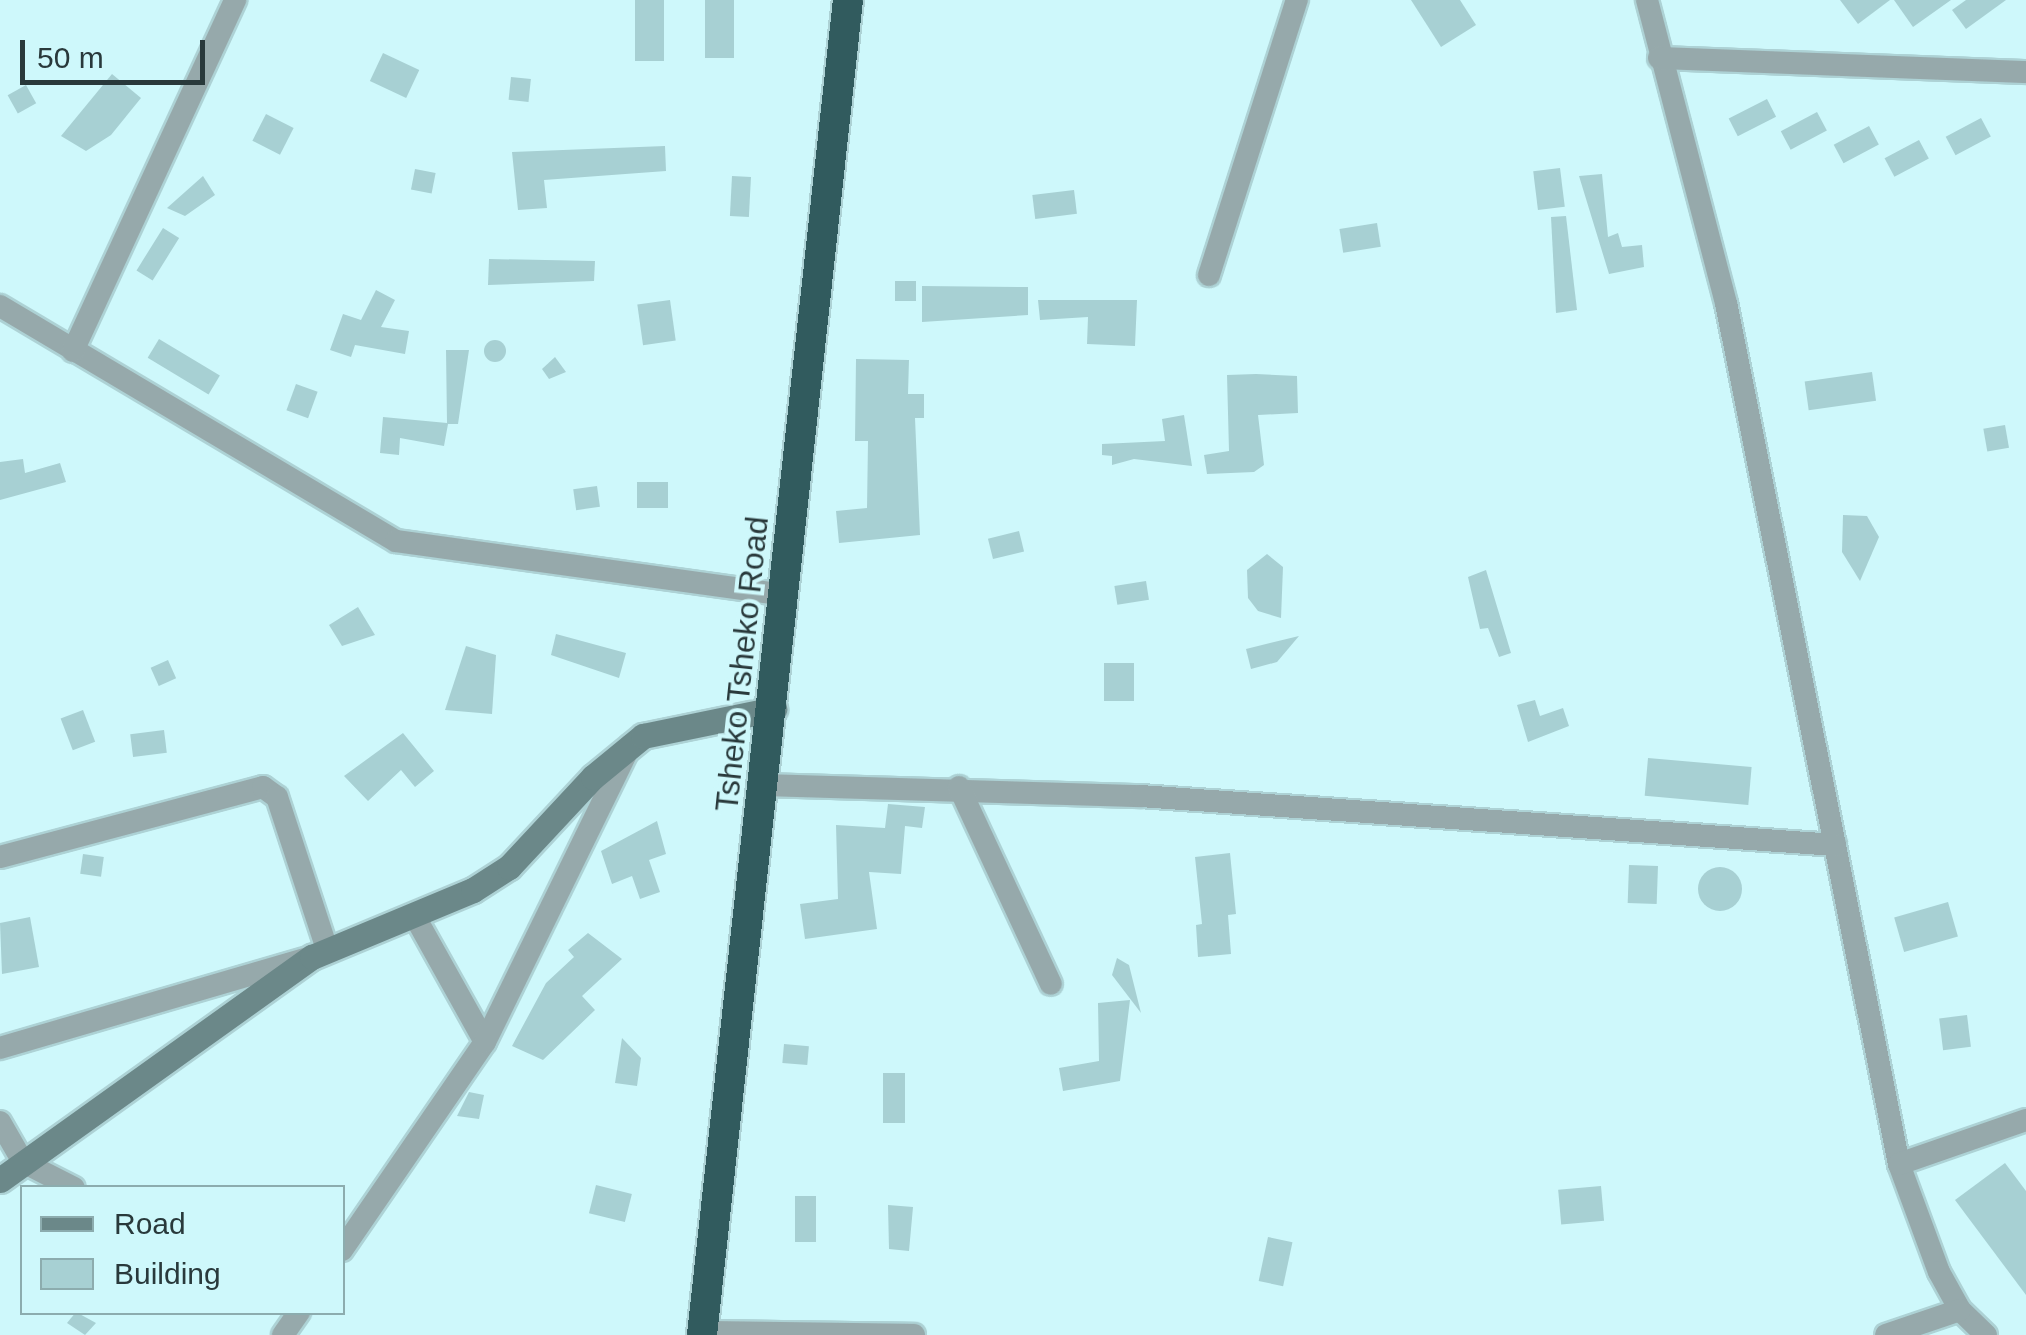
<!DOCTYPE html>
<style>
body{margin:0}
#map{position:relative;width:2026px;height:1335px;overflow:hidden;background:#cef8fb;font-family:Arial,sans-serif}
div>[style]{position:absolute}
.building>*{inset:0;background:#a7d0d3;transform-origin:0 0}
.round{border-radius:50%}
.roads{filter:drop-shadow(2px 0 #add2d5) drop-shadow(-2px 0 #add2d5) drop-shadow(0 2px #add2d5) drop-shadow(0 -2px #add2d5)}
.street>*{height:22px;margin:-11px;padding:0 11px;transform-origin:11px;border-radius:11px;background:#96a9ab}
.secondary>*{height:25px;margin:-12.5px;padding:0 12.5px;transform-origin:12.5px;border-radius:12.5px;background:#6b8889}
.highway>*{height:30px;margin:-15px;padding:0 15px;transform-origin:15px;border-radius:15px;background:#315b5e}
span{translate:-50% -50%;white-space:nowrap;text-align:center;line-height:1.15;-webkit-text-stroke:8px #cef8fb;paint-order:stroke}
.street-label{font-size:32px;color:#29393b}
.legend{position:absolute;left:20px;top:1185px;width:325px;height:130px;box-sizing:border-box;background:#cef8fb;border:2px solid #8cacae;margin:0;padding:12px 18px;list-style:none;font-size:30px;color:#29393b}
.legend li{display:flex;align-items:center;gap:20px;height:50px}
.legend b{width:50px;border:2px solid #8cacae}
.scale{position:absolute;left:20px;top:40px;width:185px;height:45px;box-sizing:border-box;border:5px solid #29393b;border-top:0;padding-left:12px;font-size:30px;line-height:35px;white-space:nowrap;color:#29393b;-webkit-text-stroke:8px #cef8fb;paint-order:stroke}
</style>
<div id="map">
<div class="building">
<i style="left:635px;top:0;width:29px;height:61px"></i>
<i style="left:705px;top:0;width:29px;height:58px"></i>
<i style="clip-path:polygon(1411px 0,1460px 0,1476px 25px,1441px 47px)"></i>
<i style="clip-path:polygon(1840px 0,1890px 0,1858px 24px)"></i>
<i style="clip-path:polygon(1894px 0,1951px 0,1913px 27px)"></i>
<i style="clip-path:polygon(1966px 0,2006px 0,1966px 29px,1952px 10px)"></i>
<i style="left:383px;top:53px;width:40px;height:31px;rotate:25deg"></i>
<i style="clip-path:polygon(112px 74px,141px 98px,111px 135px,86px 151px,61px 136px)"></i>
<i style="left:511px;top:77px;width:20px;height:23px;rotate:6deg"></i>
<i style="left:26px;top:85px;width:21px;height:21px;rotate:61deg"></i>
<i style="left:1767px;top:99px;width:20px;height:43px;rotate:63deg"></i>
<i style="left:1817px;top:112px;width:21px;height:41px;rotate:62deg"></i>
<i style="left:266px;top:114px;width:31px;height:30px;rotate:27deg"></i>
<i style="left:1981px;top:118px;width:21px;height:40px;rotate:62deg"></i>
<i style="left:1869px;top:126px;width:21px;height:40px;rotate:62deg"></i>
<i style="left:1919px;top:140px;width:21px;height:39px;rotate:62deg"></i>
<i style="clip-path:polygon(665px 146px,666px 171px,544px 180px,547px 208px,518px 210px,512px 152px)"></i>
<i style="left:1560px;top:168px;width:39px;height:27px;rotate:83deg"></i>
<i style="left:415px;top:169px;width:21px;height:21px;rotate:11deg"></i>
<i style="clip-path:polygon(1602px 174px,1608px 237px,1618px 233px,1622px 247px,1642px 245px,1644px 267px,1609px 274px,1579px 176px)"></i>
<i style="clip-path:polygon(203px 176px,215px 195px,185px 216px,167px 208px)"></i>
<i style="left:732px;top:176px;width:19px;height:40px;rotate:3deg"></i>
<i style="left:1074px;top:190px;width:24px;height:42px;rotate:83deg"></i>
<i style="clip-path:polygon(1566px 216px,1577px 310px,1556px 313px,1551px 217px)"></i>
<i style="left:1377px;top:223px;width:24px;height:38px;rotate:81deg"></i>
<i style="left:163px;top:228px;width:19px;height:50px;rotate:32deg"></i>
<i style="clip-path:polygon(489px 259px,595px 261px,594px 281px,488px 285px)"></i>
<i style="left:895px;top:281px;width:21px;height:20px"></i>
<i style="clip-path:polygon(922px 286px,1028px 287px,1028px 315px,922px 322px)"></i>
<i style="clip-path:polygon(376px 290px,395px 300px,381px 327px,409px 331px,405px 354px,355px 345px,351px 357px,330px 350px,343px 314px,361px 320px)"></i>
<i style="left:670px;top:300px;width:41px;height:33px;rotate:82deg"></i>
<i style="clip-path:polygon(1038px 300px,1137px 300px,1135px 346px,1087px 344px,1088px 317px,1040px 320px)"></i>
<i style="left:159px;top:339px;width:71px;height:22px;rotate:31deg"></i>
<i class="round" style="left:484px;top:340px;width:22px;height:22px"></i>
<i style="clip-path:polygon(446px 350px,469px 350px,458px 424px,448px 424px,444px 446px,400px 438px,399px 455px,380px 453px,383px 417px,447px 423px)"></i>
<i style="clip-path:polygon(555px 357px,566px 372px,549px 379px,542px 369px)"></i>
<i style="clip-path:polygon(856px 359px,909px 360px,908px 394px,924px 394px,924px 418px,915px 418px,920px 535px,839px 543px,836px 511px,867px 508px,868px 441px,855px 441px)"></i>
<i style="left:1872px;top:372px;width:29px;height:68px;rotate:82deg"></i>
<i style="clip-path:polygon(1256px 374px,1297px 376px,1298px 413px,1258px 415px,1264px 465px,1254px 472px,1207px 474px,1204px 455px,1229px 451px,1227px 375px)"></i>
<i style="left:296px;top:384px;width:23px;height:28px;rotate:20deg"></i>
<i style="clip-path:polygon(1184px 415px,1192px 466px,1134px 459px,1112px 465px,1112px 456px,1102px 455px,1102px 444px,1165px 441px,1162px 419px)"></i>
<i style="left:2005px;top:425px;width:23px;height:22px;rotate:80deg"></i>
<i style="clip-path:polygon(23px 459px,25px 473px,60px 463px,66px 482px,0 500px,0 462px)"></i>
<i style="left:637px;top:482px;width:31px;height:26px"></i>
<i style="left:597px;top:486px;width:21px;height:24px;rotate:82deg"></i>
<i style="clip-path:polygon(1843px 515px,1867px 516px,1879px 537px,1860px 581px,1842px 552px)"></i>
<i style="left:1019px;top:531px;width:21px;height:32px;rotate:76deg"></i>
<i style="clip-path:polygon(1267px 554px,1283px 567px,1281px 618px,1258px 611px,1248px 598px,1247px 570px)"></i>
<i style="clip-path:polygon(1486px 570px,1511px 653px,1499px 657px,1488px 628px,1480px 629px,1468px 577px)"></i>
<i style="left:1146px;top:581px;width:19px;height:32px;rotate:81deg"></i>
<i style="clip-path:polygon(358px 607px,375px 635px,342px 646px,329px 625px)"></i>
<i style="clip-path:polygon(556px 634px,626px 653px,619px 678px,551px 655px)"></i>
<i style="clip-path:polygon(1299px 636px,1277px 662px,1251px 669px,1246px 649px)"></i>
<i style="clip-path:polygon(466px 646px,496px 655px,492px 714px,445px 710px)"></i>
<i style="left:168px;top:660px;width:20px;height:19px;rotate:66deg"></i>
<i style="left:1104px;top:663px;width:30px;height:38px"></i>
<i style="clip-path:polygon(1535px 700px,1540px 716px,1563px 708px,1569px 726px,1528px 742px,1517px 705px)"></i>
<i style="left:83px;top:710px;width:34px;height:24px;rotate:69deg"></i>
<i style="left:164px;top:730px;width:23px;height:34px;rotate:83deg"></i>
<i style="clip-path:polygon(403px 733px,434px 771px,415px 787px,401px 770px,368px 801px,344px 776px)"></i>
<i style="left:1648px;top:758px;width:104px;height:38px;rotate:5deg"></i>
<i style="clip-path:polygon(888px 804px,925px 807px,922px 828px,905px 826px,901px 874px,869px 872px,877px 929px,805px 939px,800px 904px,838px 899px,836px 825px,885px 828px)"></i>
<i style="clip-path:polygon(657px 821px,666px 854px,649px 860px,660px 892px,640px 899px,632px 876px,612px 884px,601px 851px)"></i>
<i style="clip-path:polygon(1230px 853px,1236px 914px,1228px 915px,1231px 954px,1198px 957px,1196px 925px,1202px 924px,1195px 857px)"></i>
<i style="left:83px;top:854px;width:21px;height:20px;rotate:8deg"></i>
<i style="left:1629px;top:865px;width:29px;height:38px;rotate:2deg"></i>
<i class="round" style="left:1698px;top:867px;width:44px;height:44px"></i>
<i style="left:1948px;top:902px;width:36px;height:56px;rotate:74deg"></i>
<i style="clip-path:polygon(30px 917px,39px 967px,2px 974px,0 923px)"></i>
<i style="clip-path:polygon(588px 933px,622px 959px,582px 996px,595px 1010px,543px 1060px,512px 1046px,546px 983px,574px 957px,568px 950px)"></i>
<i style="clip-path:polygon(1117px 958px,1129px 965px,1141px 1013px,1112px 975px)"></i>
<i style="clip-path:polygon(1130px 1000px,1120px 1081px,1063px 1091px,1059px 1068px,1099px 1061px,1098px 1003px)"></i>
<i style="left:1967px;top:1015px;width:32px;height:28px;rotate:83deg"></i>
<i style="clip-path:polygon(622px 1038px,641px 1058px,637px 1086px,615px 1083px)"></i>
<i style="left:784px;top:1044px;width:25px;height:19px;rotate:5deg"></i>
<i style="left:883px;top:1073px;width:22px;height:50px"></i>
<i style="clip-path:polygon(469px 1092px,484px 1095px,479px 1119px,457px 1116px)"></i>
<i style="clip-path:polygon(2005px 1163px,2026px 1191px,2026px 1295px,1955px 1200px)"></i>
<i style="left:596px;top:1185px;width:37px;height:29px;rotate:14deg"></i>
<i style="left:1601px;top:1186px;width:35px;height:43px;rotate:85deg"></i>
<i style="left:795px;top:1196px;width:21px;height:46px"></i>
<i style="clip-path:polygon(888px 1205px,913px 1207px,909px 1251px,889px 1249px)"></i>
<i style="left:1268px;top:1237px;width:25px;height:45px;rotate:12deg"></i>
<i style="clip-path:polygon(76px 1312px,96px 1323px,85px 1335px,67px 1323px)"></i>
</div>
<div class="roads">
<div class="street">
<i style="left:1647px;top:0;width:313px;rotate:75.4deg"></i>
<i style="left:1726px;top:303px;width:878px;rotate:78.64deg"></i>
<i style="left:1899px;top:1164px;width:115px;rotate:69.7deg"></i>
<i style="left:1939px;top:1272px;width:43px;rotate:61.1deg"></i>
<i style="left:1960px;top:1310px;width:36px;rotate:44deg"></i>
<i style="left:1659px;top:58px;width:367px;rotate:2.2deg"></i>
<i style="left:1209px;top:275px;width:289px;rotate:-72.3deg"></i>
<i style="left:0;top:306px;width:460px;rotate:30.7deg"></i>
<i style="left:396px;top:541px;width:392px;rotate:7.9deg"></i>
<i style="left:73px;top:351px;width:387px;rotate:-65.2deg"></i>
<i style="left:766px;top:785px;width:374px;rotate:1.7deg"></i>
<i style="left:1140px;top:796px;width:697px;rotate:4.03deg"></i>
<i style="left:959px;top:787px;width:217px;rotate:65deg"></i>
<i style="left:0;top:857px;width:272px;rotate:-14.9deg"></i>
<i style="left:263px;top:787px;width:17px;rotate:36deg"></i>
<i style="left:277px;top:797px;width:160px;rotate:71.8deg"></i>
<i style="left:414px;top:915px;width:145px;rotate:60.8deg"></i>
<i style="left:0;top:1048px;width:317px;rotate:-16.3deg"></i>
<i style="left:0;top:1122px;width:46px;rotate:60.1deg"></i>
<i style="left:23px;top:1162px;width:57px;rotate:27deg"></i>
<i style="left:1899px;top:1164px;width:134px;rotate:-19.1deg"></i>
<i style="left:342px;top:1250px;width:252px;rotate:-55.5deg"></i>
<i style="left:485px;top:1042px;width:330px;rotate:-63.9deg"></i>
<i style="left:703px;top:1332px;width:211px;rotate:0.8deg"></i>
<i style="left:283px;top:1335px;width:28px;rotate:-55deg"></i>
<i style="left:1886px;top:1335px;width:78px;rotate:-18.7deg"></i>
</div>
<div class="secondary">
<i style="left:0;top:1180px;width:384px;rotate:-35.6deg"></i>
<i style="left:312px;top:957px;width:174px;rotate:-22.6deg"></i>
<i style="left:473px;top:890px;width:43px;rotate:-32.6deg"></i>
<i style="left:509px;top:867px;width:123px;rotate:-47deg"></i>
<i style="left:593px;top:777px;width:65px;rotate:-39.4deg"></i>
<i style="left:643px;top:736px;width:134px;rotate:-11.6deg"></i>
</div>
<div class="highway">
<i style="left:702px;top:1335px;width:1343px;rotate:-83.76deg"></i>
</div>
</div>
<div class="street-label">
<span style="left:742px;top:664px;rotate:-84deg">Tsheko Tsheko Road</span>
</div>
<ul class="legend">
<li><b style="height:12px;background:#6b8889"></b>Road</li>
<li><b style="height:28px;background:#a7d0d3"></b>Building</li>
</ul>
<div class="scale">50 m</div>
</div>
